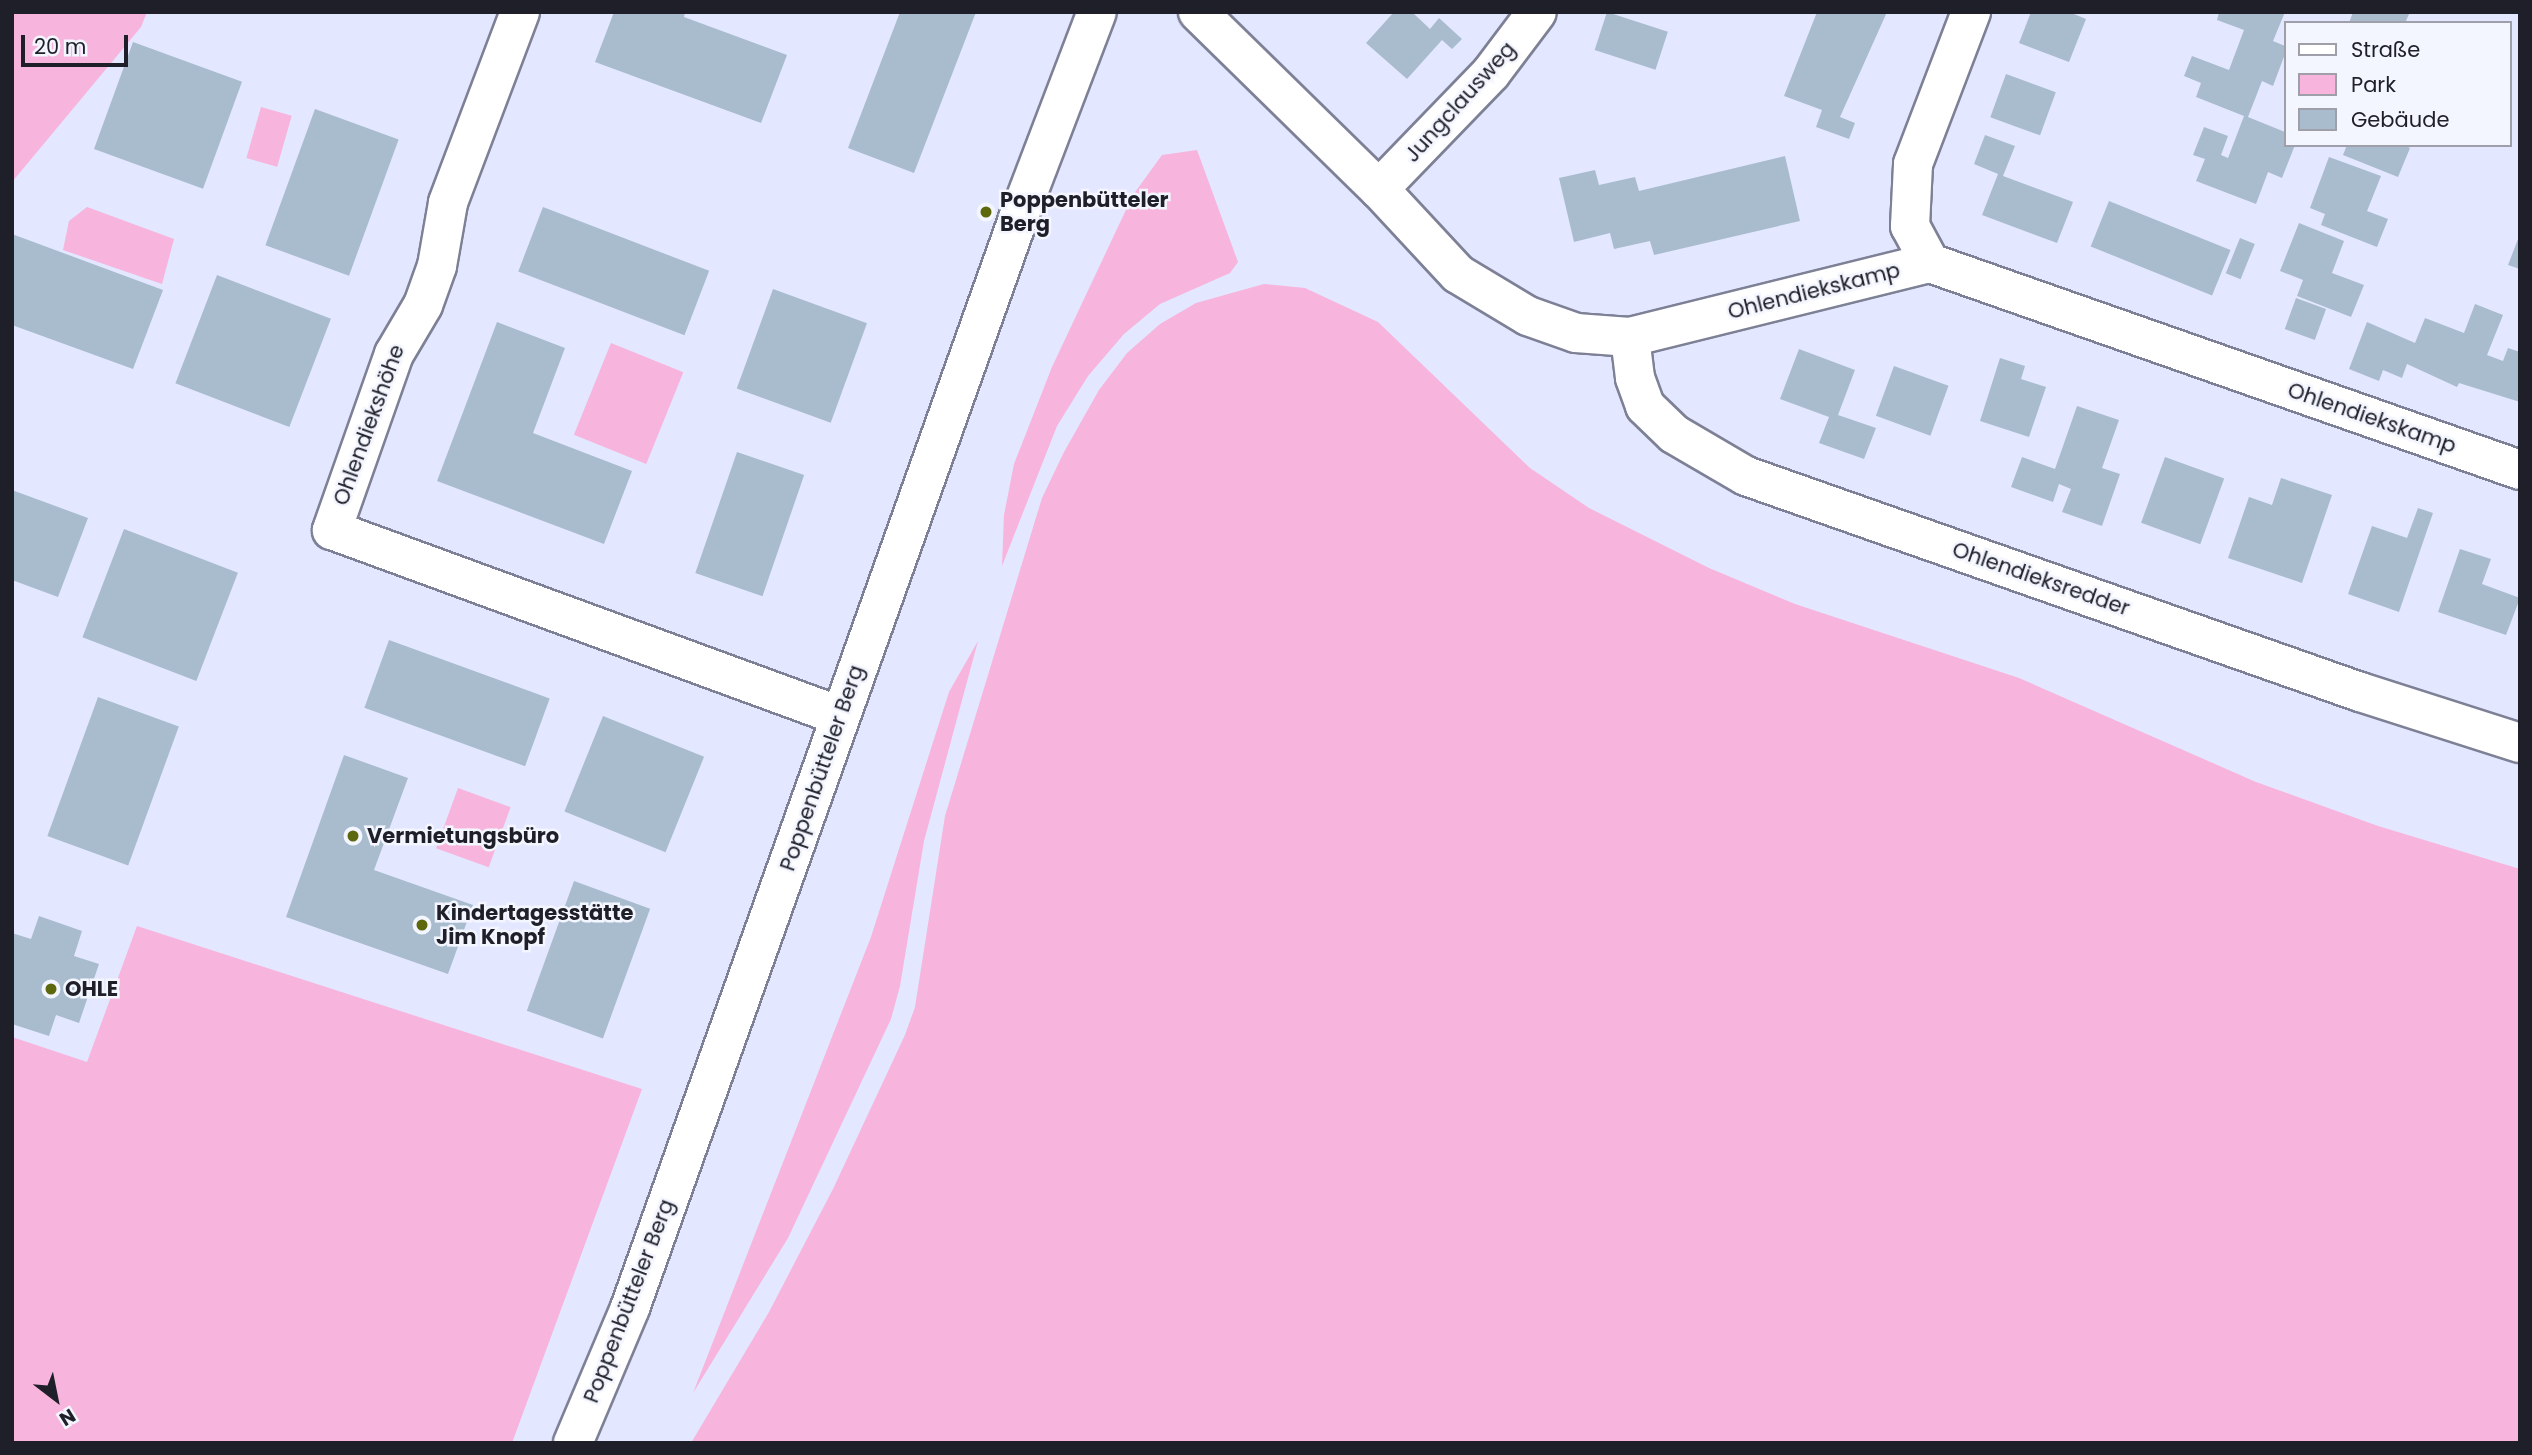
<!DOCTYPE html>
<meta charset="utf-8">
<style>
body{margin:0}
#map{position:relative;width:2532px;height:1455px;overflow:hidden;background:#e3e7ff;font-family:Poppins,sans-serif}
div>[style]{position:absolute}
.green>*{inset:0;background:#f7b4dc;transform-origin:0 0}
.building>*{inset:0;background:#a9bcce;transform-origin:0 0}
.roads{filter:drop-shadow(2px 0 #7e8196) drop-shadow(-2px 0 #7e8196) drop-shadow(0 2px #7e8196) drop-shadow(0 -2px #7e8196)}
.street>*{height:38px;margin:-19px;padding:0 19px;transform-origin:19px;border-radius:19px;background:#fff}
.secondary>*{height:38px;margin:-19px;padding:0 19px;transform-origin:19px;border-radius:19px;background:#fff}
.dots>*{width:19px;height:19px;translate:-50% -50%;box-sizing:border-box;border:4px solid #f3f5ff;border-radius:50%}
span{translate:-50% -50%;white-space:nowrap;text-align:center;line-height:1.15;-webkit-text-stroke:5px #f3f5ff;paint-order:stroke}
.street-label{font-size:21px;color:#1e1f28}
.poi-label{font-size:21px;color:#1e1f28;font-weight:700}
.left{translate:0 -50%;text-align:left}
.frame{position:absolute;inset:0;border:14px solid #1e1f28;pointer-events:none}
.legend{position:absolute;left:2284px;top:21px;width:228px;height:126px;box-sizing:border-box;background:#f3f5ff;border:2px solid #9e9fa9;margin:0;padding:9px 12px;list-style:none;font-size:21px;color:#1e1f28}
.legend li{display:flex;align-items:center;gap:14px;height:35px}
.legend b{width:35px;border:2px solid #9e9fa9}
.north{position:absolute;left:21px;top:1364px;width:70px;height:70px;-webkit-text-stroke:5px #f3f5ff;paint-order:stroke;rotate:148deg;font-size:19px;font-weight:700;line-height:28px;text-align:center;color:#1e1f28}
.north::after{content:'';display:block;margin:auto;width:24px;height:32px;background:#1e1f28;clip-path:polygon(50% 0,100% 100%,50% 72%,0 100%)}
.scale{position:absolute;left:21px;top:35px;width:107px;height:32px;box-sizing:border-box;border:4px solid #1e1f28;border-top:0;padding-left:9px;font-size:21px;line-height:24px;white-space:nowrap;color:#1e1f28;-webkit-text-stroke:5px #f3f5ff;paint-order:stroke}
</style>
<div id="map">
<div class="green">
<i style="clip-path:polygon(12px 12px,147px 12px,141px 27px,12px 182px)"></i>
<i style="left:261px;top:107px;width:32px;height:53px;rotate:16deg"></i>
<i style="clip-path:polygon(1197px 150px,1238px 262px,1230px 273px,1160px 304px,1124px 334px,1088px 376px,1057px 426px,1002px 566px,1004px 515px,1014px 464px,1052px 367px,1133px 195px,1162px 155px)"></i>
<i style="clip-path:polygon(87px 207px,174px 239px,162px 284px,63px 250px,69px 221px)"></i>
<i style="clip-path:polygon(1264px 284px,1305px 288px,1378px 322px,1530px 468px,1589px 508px,1709px 568px,1795px 604px,2019px 678px,2256px 782px,2378px 826px,2520px 869px,2520px 1443px,691px 1443px,769px 1312px,833px 1189px,905px 1035px,915px 1007px,945px 816px,1042px 498px,1064px 452px,1099px 390px,1127px 353px,1160px 324px,1196px 303px)"></i>
<i style="left:611px;top:343px;width:78px;height:99px;rotate:22deg"></i>
<i style="clip-path:polygon(978px 641px,924px 841px,900px 986px,891px 1019px,788px 1238px,693px 1393px,871px 937px,949px 692px)"></i>
<i style="left:458px;top:788px;width:56px;height:64px;rotate:20deg"></i>
<i style="clip-path:polygon(137px 926px,642px 1089px,512px 1443px,12px 1443px,12px 1037px,87px 1062px)"></i>
</div>
<div class="building">
<i style="clip-path:polygon(614px 12px,685px 12px,684px 17px,787px 55px,761px 123px,595px 62px)"></i>
<i style="clip-path:polygon(900px 12px,976px 12px,914px 173px,848px 148px)"></i>
<i style="clip-path:polygon(1394px 12px,1412px 12px,1430px 29px,1439px 18px,1462px 39px,1452px 49px,1442px 40px,1407px 79px,1366px 43px)"></i>
<i style="left:1607px;top:12px;width:64px;height:40px;rotate:18deg"></i>
<i style="clip-path:polygon(1817px 12px,1887px 12px,1840px 117px,1855px 123px,1849px 139px,1816px 127px,1822px 110px,1784px 96px)"></i>
<i style="clip-path:polygon(2031px 12px,2069px 12px,2086px 19px,2069px 62px,2019px 43px)"></i>
<i style="clip-path:polygon(2219px 12px,2285px 12px,2273px 41px,2285px 46px,2285px 54px,2273px 86px,2262px 81px,2248px 117px,2285px 132px,2285px 145px,2295px 145px,2282px 178px,2268px 172px,2256px 204px,2196px 181px,2205px 159px,2193px 155px,2204px 127px,2228px 136px,2221px 155px,2228px 158px,2244px 116px,2196px 97px,2201px 83px,2184px 76px,2192px 56px,2229px 70px,2244px 30px,2217px 20px)"></i>
<i style="clip-path:polygon(2353px 12px,2410px 12px,2405px 23px,2349px 23px)"></i>
<i style="left:133px;top:42px;width:116px;height:114px;rotate:20deg"></i>
<i style="left:2006px;top:74px;width:53px;height:46px;rotate:20deg"></i>
<i style="left:315px;top:109px;width:89px;height:145px;rotate:20deg"></i>
<i style="clip-path:polygon(1985px 135px,2015px 146px,2003px 176px,2073px 202px,2057px 243px,1982px 215px,1998px 174px,1974px 164px)"></i>
<i style="clip-path:polygon(2347px 145px,2404px 145px,2410px 148px,2398px 177px,2343px 155px)"></i>
<i style="clip-path:polygon(1785px 156px,1800px 221px,1654px 255px,1650px 241px,1614px 249px,1610px 233px,1574px 242px,1559px 178px,1595px 170px,1599px 185px,1635px 177px,1639px 191px)"></i>
<i style="clip-path:polygon(2329px 157px,2381px 176px,2367px 211px,2388px 219px,2377px 247px,2321px 225px,2325px 214px,2310px 208px)"></i>
<i style="left:2109px;top:201px;width:131px;height:49px;rotate:22deg"></i>
<i style="left:543px;top:207px;width:178px;height:69px;rotate:21deg"></i>
<i style="clip-path:polygon(2299px 223px,2344px 241px,2332px 273px,2364px 285px,2351px 317px,2297px 296px,2303px 280px,2280px 271px)"></i>
<i style="clip-path:polygon(12px 234px,163px 290px,133px 369px,12px 325px)"></i>
<i style="clip-path:polygon(2520px 234px,2520px 269px,2508px 265px)"></i>
<i style="left:2240px;top:238px;width:16px;height:38px;rotate:22deg"></i>
<i style="left:217px;top:275px;width:122px;height:116px;rotate:21deg"></i>
<i style="left:773px;top:289px;width:100px;height:106px;rotate:20deg"></i>
<i style="left:2296px;top:298px;width:32px;height:33px;rotate:20deg"></i>
<i style="clip-path:polygon(2475px 304px,2503px 315px,2487px 355px,2503px 361px,2508px 348px,2520px 352px,2520px 402px,2459px 383px,2457px 387px,2407px 364px,2402px 378px,2383px 370px,2379px 381px,2349px 369px,2367px 322px,2415px 343px,2425px 318px,2464px 333px)"></i>
<i style="clip-path:polygon(497px 322px,565px 348px,533px 433px,632px 471px,604px 544px,437px 481px)"></i>
<i style="clip-path:polygon(1799px 349px,1855px 370px,1838px 415px,1876px 428px,1864px 459px,1819px 443px,1829px 417px,1780px 399px)"></i>
<i style="clip-path:polygon(2000px 358px,2025px 366px,2021px 379px,2046px 387px,2029px 437px,1980px 421px)"></i>
<i style="left:1894px;top:366px;width:58px;height:53px;rotate:20deg"></i>
<i style="clip-path:polygon(2077px 406px,2119px 420px,2102px 468px,2120px 474px,2102px 526px,2062px 512px,2071px 489px,2059px 484px,2053px 502px,2011px 487px,2022px 457px,2055px 469px)"></i>
<i style="left:737px;top:452px;width:71px;height:128px;rotate:19deg"></i>
<i style="left:2165px;top:457px;width:63px;height:70px;rotate:20deg"></i>
<i style="clip-path:polygon(2281px 478px,2332px 495px,2302px 583px,2228px 558px,2249px 497px,2272px 505px)"></i>
<i style="clip-path:polygon(12px 490px,88px 518px,58px 597px,12px 580px)"></i>
<i style="clip-path:polygon(2418px 508px,2433px 513px,2399px 612px,2348px 594px,2372px 526px,2407px 538px)"></i>
<i style="left:124px;top:529px;width:122px;height:116px;rotate:21deg"></i>
<i style="clip-path:polygon(2460px 549px,2491px 559px,2482px 584px,2520px 598px,2506px 635px,2438px 612px)"></i>
<i style="left:389px;top:640px;width:171px;height:72px;rotate:20deg"></i>
<i style="left:98px;top:697px;width:86px;height:148px;rotate:20deg"></i>
<i style="left:603px;top:716px;width:109px;height:103px;rotate:22deg"></i>
<i style="clip-path:polygon(344px 755px,408px 778px,374px 870px,473px 905px,448px 974px,286px 917px)"></i>
<i style="left:574px;top:881px;width:81px;height:138px;rotate:20deg"></i>
<i style="clip-path:polygon(39px 916px,82px 931px,74px 956px,99px 964px,79px 1023px,56px 1015px,49px 1036px,12px 1024px,12px 933px,31px 939px)"></i>
</div>
<div class="roads">
<div class="street">
<i style="left:520px;top:12px;width:204px;rotate:110.7deg"></i>
<i style="left:448px;top:203px;width:64px;rotate:99.9deg"></i>
<i style="left:437px;top:266px;width:41px;rotate:109.7deg"></i>
<i style="left:423px;top:305px;width:57px;rotate:120.6deg"></i>
<i style="left:394px;top:354px;width:187px;rotate:109.4deg"></i>
<i style="left:332px;top:530px;width:541px;rotate:20.11deg"></i>
<i style="left:1198px;top:12px;width:253px;rotate:44.4deg"></i>
<i style="left:1379px;top:189px;width:116px;rotate:47.1deg"></i>
<i style="left:1458px;top:274px;width:82px;rotate:31deg"></i>
<i style="left:1528px;top:316px;width:51px;rotate:19.5deg"></i>
<i style="left:1576px;top:333px;width:54px;rotate:4.2deg"></i>
<i style="left:1630px;top:337px;width:309px;rotate:-13.9deg"></i>
<i style="left:1930px;top:263px;width:625px;rotate:19.33deg"></i>
<i style="left:1379px;top:189px;width:161px;rotate:-46deg"></i>
<i style="left:1491px;top:73px;width:76px;rotate:-53deg"></i>
<i style="left:1930px;top:263px;width:42px;rotate:-118.4deg"></i>
<i style="left:1910px;top:226px;width:62px;rotate:-87.2deg"></i>
<i style="left:1913px;top:164px;width:163px;rotate:-69.1deg"></i>
<i style="left:1630px;top:337px;width:41px;rotate:83deg"></i>
<i style="left:1635px;top:378px;width:30px;rotate:70deg"></i>
<i style="left:1645px;top:406px;width:40px;rotate:44deg"></i>
<i style="left:1674px;top:434px;width:83px;rotate:30.3deg"></i>
<i style="left:1746px;top:476px;width:651px;rotate:19.38deg"></i>
<i style="left:2360px;top:692px;width:168px;rotate:17.7deg"></i>
</div>
<div class="secondary">
<i style="left:573px;top:1443px;width:147px;rotate:-67.1deg"></i>
<i style="left:630px;top:1308px;width:1159px;rotate:-70.39deg"></i>
<i style="left:1019px;top:216px;width:218px;rotate:-69.1deg"></i>
</div>
</div>
<div class="dots">
<i style="left:986px;top:212px;background:#5d680c"></i>
<i style="left:353px;top:836px;background:#5d680c"></i>
<i style="left:422px;top:925px;background:#5d680c"></i>
<i style="left:51px;top:989px;background:#5d680c"></i>
</div>
<div class="street-label">
<span style="left:1460px;top:102px;rotate:-48deg">Jungclausweg</span>
<span style="left:1814px;top:291px;rotate:-14deg">Ohlendiekskamp</span>
<span style="left:2372px;top:418px;rotate:19deg">Ohlendiekskamp</span>
<span style="left:369px;top:425px;rotate:-70deg">Ohlendiekshöhe</span>
<span style="left:2041px;top:579px;rotate:19deg">Ohlendieksredder</span>
<span style="left:822px;top:768px;rotate:-71deg">Poppenbütteler Berg</span>
<span style="left:629px;top:1301px;rotate:-69deg">Poppenbütteler Berg</span>
</div>
<div class="poi-label">
<span class="left" style="left:1000px;top:212px">Poppenbütteler<br>Berg</span>
<span class="left" style="left:367px;top:836px">Vermietungsbüro</span>
<span class="left" style="left:436px;top:925px">Kindertagesstätte<br>Jim Knopf</span>
<span class="left" style="left:65px;top:989px">OHLE</span>
</div>
<div class="frame"></div>
<ul class="legend">
<li><b style="height:9px;background:#fff"></b>Straße</li>
<li><b style="height:19px;background:#f7b4dc"></b>Park</li>
<li><b style="height:19px;background:#a9bcce"></b>Gebäude</li>
</ul>
<div class="north">N</div>
<div class="scale">20 m</div>
</div>
